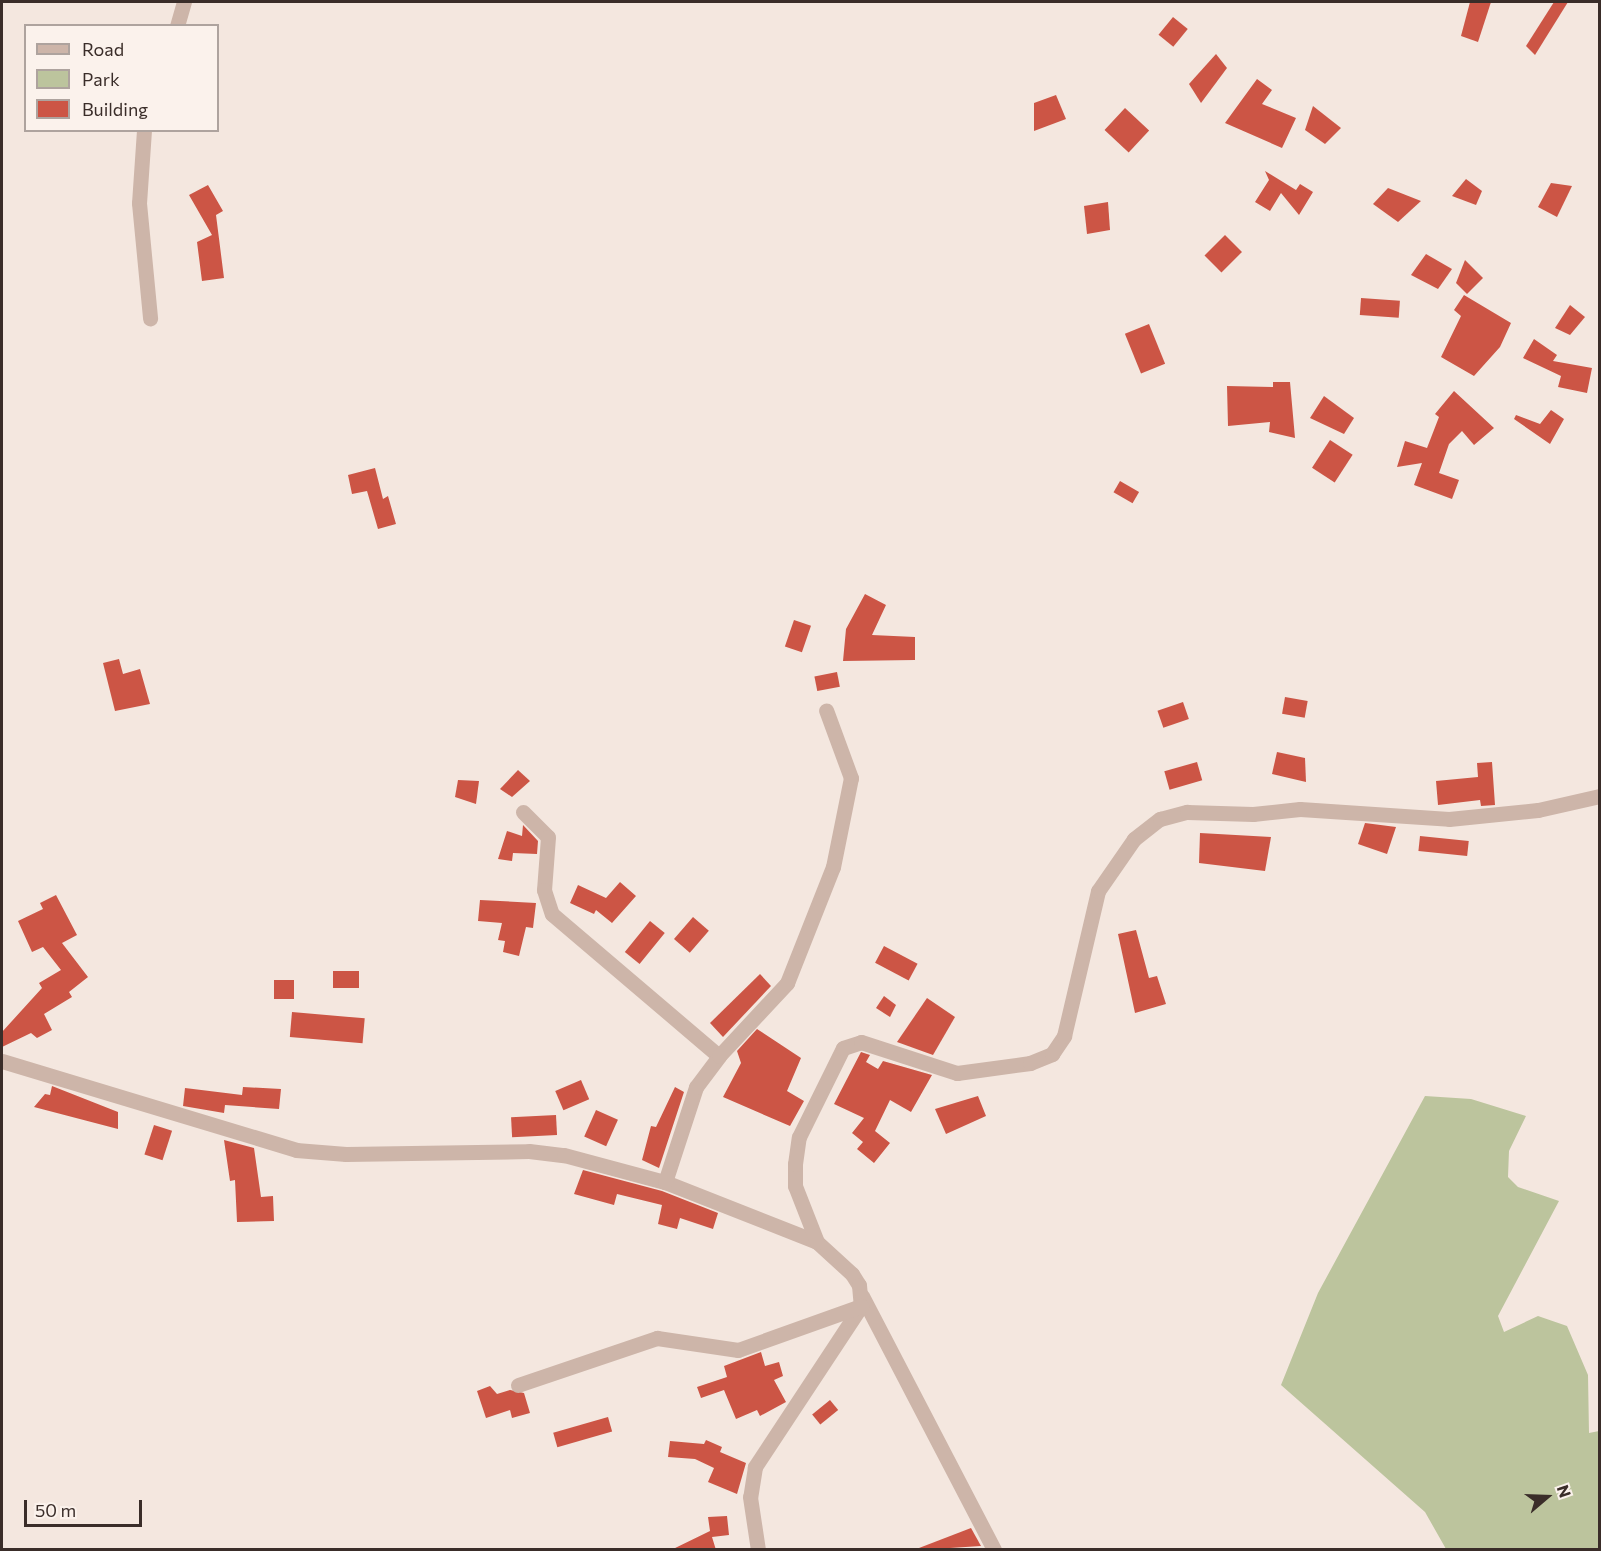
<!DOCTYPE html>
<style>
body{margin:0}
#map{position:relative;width:1601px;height:1551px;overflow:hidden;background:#f4e7df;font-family:Commissioner,sans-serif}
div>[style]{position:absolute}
.green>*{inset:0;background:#bcc49d}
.building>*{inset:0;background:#cc5545;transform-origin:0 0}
.street>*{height:15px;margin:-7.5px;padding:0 7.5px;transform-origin:7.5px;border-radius:7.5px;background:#cdb5a9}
span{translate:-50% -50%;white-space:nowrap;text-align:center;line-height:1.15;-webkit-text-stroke:4.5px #fbf2ec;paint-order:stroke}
.frame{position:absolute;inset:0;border:3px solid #3a2d29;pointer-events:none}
.legend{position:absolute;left:24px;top:24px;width:195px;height:108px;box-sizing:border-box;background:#fbf2ec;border:2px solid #aea39e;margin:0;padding:8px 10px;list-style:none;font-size:18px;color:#3a2d29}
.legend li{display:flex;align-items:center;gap:12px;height:30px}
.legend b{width:30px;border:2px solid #aea39e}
.north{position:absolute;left:1517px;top:1467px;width:60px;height:60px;-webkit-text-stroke:4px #fbf2ec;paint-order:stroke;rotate:71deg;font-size:16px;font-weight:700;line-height:24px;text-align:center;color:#3a2d29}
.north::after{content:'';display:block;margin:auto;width:21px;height:27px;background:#3a2d29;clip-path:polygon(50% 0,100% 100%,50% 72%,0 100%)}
.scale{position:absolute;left:24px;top:1500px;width:118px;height:27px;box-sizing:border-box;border:3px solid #3a2d29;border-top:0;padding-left:8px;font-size:18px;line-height:21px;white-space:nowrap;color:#3a2d29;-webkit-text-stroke:4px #fbf2ec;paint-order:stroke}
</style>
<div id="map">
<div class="green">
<i style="clip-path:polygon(1425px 1096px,1471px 1099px,1526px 1116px,1509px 1151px,1508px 1177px,1518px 1187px,1559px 1201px,1498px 1316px,1504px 1332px,1538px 1316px,1567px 1326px,1588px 1375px,1589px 1433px,1599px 1431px,1599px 1549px,1446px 1549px,1425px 1512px,1281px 1385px,1318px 1293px)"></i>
</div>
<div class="building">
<i style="clip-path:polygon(1470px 2px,1491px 2px,1478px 42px,1461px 36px)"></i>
<i style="clip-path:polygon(1554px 2px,1568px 2px,1535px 55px,1526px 46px)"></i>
<i style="left:1173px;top:17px;width:19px;height:23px;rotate:39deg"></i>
<i style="clip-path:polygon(1216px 54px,1227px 68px,1201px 103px,1189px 84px)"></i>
<i style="clip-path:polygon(1257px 79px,1272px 90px,1262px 104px,1296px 118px,1282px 148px,1225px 123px)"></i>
<i style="clip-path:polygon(1056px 95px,1066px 119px,1034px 131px,1034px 103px)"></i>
<i style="clip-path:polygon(1313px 106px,1341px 128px,1325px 144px,1305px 130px)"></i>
<i style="left:1125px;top:108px;width:33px;height:30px;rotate:43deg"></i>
<i style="clip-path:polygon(1265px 171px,1296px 190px,1300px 184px,1313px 192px,1299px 215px,1281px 193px,1270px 211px,1255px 202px,1269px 180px)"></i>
<i style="clip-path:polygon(1466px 179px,1482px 191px,1476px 205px,1452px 196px)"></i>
<i style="clip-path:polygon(1551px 183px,1572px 186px,1557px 217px,1538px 207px)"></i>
<i style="clip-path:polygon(208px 185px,223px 211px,216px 215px,224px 278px,202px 281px,197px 242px,212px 235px,189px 195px)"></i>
<i style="clip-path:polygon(1388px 188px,1421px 201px,1398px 222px,1373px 204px)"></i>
<i style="clip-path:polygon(1108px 202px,1110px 230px,1087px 234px,1084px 206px)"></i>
<i style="left:1225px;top:235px;width:24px;height:29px;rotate:45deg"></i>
<i style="clip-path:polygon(1426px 254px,1452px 269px,1438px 289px,1411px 275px)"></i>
<i style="clip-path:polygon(1465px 260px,1483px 278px,1467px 294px,1456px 283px)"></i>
<i style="clip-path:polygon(1464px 295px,1511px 323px,1500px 347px,1474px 376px,1441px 357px,1461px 316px,1454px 310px)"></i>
<i style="left:1361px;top:298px;width:39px;height:17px;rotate:4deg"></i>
<i style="clip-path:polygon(1570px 305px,1585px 317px,1570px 335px,1555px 328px)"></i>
<i style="left:1149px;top:324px;width:43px;height:26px;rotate:68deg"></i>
<i style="clip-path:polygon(1534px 339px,1557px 355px,1553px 361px,1592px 368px,1587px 393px,1558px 387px,1561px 376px,1523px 358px)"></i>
<i style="clip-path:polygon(1273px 382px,1290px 382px,1295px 438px,1269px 432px,1270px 422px,1228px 426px,1227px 386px,1273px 387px)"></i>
<i style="clip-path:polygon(1454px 391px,1494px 428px,1474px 445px,1462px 431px,1449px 444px,1439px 473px,1459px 480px,1452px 499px,1414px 485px,1422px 463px,1397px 467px,1405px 441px,1427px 448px,1439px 417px,1435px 414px)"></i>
<i style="clip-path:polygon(1324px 396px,1354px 418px,1344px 434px,1310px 418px)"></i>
<i style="clip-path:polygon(1551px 410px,1564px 419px,1550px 444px,1514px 419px,1516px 415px,1540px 424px)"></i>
<i style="left:1330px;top:440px;width:27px;height:33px;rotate:33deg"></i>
<i style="clip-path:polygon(375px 468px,383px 499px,388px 496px,396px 524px,378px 529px,367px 491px,352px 494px,348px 475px)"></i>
<i style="left:1120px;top:481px;width:22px;height:13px;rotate:30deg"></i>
<i style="clip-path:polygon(865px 594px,886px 605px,872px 635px,915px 637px,915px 660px,843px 661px,846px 629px)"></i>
<i style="left:794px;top:620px;width:18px;height:28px;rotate:19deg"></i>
<i style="clip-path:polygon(119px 659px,123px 674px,140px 669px,150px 704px,115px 711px,103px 663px)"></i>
<i style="left:837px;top:672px;width:15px;height:23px;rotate:79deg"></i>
<i style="left:1285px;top:697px;width:23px;height:17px;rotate:10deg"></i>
<i style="left:1183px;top:702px;width:18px;height:27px;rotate:71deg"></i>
<i style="clip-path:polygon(1277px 752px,1305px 758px,1306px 782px,1272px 774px)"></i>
<i style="left:1197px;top:762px;width:19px;height:34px;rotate:74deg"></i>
<i style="clip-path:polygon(1492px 762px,1495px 805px,1481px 806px,1480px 800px,1438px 805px,1436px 781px,1478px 777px,1477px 763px)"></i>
<i style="clip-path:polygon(518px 770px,530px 781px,512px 797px,500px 789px)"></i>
<i style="clip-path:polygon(458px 780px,479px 781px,476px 804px,455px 797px)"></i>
<i style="clip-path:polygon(1365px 823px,1396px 827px,1387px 854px,1358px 844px)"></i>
<i style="clip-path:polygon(523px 825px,538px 841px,537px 854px,513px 853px,512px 861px,498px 859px,507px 831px,522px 836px)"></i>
<i style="clip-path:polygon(1200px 833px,1271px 837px,1265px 871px,1199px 863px)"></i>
<i style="left:1420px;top:836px;width:49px;height:15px;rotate:6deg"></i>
<i style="clip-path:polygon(620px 882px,636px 896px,612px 923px,596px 910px,594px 914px,570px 903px,578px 885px,606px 898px)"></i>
<i style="clip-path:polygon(56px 895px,77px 935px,62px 943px,88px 977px,69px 992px,72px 997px,44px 1014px,52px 1030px,37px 1038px,31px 1033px,2px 1047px,2px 1032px,42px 988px,39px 983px,61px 970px,43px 947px,32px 952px,18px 921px,43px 909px,40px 903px)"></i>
<i style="clip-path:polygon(480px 900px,536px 903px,533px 928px,526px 927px,519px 956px,503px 952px,505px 941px,498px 940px,502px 923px,478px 921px)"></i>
<i style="left:693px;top:917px;width:21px;height:29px;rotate:41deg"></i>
<i style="left:650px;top:921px;width:19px;height:40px;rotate:39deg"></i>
<i style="clip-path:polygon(1136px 930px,1149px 978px,1157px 976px,1166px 1004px,1135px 1013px,1118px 934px)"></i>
<i style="left:884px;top:946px;width:38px;height:19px;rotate:28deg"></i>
<i style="left:359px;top:971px;width:17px;height:26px;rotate:90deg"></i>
<i style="clip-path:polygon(760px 974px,771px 986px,723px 1037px,710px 1023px)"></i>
<i style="left:274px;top:980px;width:20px;height:19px"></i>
<i style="clip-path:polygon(884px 996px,896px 1005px,890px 1017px,876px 1008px)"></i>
<i style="clip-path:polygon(927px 998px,955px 1017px,933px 1055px,897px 1042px)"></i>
<i style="left:292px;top:1012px;width:73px;height:25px;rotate:5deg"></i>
<i style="clip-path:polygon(757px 1029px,801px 1058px,787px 1091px,804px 1101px,790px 1126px,723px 1097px,741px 1063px,737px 1051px)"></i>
<i style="clip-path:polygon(861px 1052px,870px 1055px,866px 1062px,878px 1069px,883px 1061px,932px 1075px,911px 1112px,890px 1100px,875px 1131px,890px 1143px,874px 1163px,857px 1149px,863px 1142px,852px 1133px,864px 1118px,834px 1104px)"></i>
<i style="left:581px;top:1080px;width:21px;height:28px;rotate:67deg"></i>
<i style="clip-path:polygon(52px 1086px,118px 1112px,118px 1129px,34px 1107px,45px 1094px,50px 1095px)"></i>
<i style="clip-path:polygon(243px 1087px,281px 1089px,279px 1109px,225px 1105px,224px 1113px,183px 1106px,185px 1088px,242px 1095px)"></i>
<i style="clip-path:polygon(675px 1087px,684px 1092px,659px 1168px,642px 1160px,651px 1126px,656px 1127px)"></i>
<i style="clip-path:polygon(978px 1096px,986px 1116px,946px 1134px,935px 1109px)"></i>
<i style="left:596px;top:1110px;width:24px;height:29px;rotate:24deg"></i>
<i style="left:556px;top:1115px;width:20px;height:45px;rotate:87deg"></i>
<i style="left:154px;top:1125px;width:19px;height:31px;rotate:18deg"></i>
<i style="clip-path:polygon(224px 1140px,254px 1148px,261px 1197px,273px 1196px,274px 1221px,237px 1222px,235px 1180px,230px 1181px)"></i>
<i style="clip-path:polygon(583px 1170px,662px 1191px,718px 1213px,713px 1229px,680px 1218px,677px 1229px,658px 1224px,662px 1205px,617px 1194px,614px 1205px,574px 1194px)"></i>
<i style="clip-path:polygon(761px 1352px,765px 1366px,779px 1362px,783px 1376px,774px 1380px,786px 1402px,760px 1416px,757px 1410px,736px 1419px,724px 1390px,701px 1398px,697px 1387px,727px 1377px,724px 1366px)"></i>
<i style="clip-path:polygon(490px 1386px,497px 1394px,510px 1390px,524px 1393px,530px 1413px,512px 1418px,510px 1410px,486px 1418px,477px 1391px)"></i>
<i style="left:830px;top:1400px;width:13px;height:23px;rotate:51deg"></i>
<i style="left:608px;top:1417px;width:15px;height:57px;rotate:74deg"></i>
<i style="clip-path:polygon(706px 1440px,722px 1447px,720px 1452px,746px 1463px,737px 1494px,708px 1482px,714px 1468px,695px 1459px,668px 1457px,670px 1441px,704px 1444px)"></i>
<i style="clip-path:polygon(727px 1516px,729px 1535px,712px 1537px,716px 1550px,671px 1550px,710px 1531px,708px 1517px)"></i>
<i style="clip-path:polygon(971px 1528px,981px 1546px,919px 1550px,919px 1548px)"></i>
</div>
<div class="street">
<i style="left:177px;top:26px;width:25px;rotate:-74deg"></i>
<i style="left:144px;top:130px;width:73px;rotate:93.9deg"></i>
<i style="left:139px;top:203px;width:116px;rotate:84.5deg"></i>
<i style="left:523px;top:812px;width:35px;rotate:45deg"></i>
<i style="left:548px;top:837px;width:53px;rotate:94.3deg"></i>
<i style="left:544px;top:890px;width:25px;rotate:72deg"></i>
<i style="left:552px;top:914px;width:219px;rotate:40.4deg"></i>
<i style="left:2px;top:1061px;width:307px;rotate:16.8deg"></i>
<i style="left:296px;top:1150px;width:50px;rotate:4.6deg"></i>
<i style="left:346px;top:1154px;width:183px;rotate:-0.9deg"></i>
<i style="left:529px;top:1151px;width:35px;rotate:7deg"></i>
<i style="left:564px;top:1155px;width:105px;rotate:15deg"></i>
<i style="left:665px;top:1182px;width:163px;rotate:21.5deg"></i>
<i style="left:817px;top:1242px;width:47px;rotate:42.4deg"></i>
<i style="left:852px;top:1274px;width:13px;rotate:58deg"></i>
<i style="left:859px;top:1285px;width:21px;rotate:85deg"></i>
<i style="left:861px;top:1306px;width:193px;rotate:123.4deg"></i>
<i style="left:755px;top:1467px;width:30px;rotate:99deg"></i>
<i style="left:750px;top:1497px;width:54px;rotate:81.4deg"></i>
<i style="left:665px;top:1182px;width:100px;rotate:-71.9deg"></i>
<i style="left:696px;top:1087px;width:39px;rotate:-53deg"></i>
<i style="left:719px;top:1056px;width:100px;rotate:-47deg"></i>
<i style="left:787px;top:983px;width:125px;rotate:-68.4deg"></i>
<i style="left:833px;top:867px;width:91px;rotate:-78.6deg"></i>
<i style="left:851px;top:778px;width:72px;rotate:-110.2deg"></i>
<i style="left:817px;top:1242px;width:60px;rotate:-111.4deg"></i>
<i style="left:795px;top:1186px;width:22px;rotate:-90deg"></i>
<i style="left:795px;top:1164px;width:27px;rotate:-82deg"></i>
<i style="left:799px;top:1137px;width:99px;rotate:-63.7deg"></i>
<i style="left:843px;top:1048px;width:19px;rotate:-18deg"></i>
<i style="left:861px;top:1042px;width:101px;rotate:17.9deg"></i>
<i style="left:957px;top:1073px;width:74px;rotate:-7.8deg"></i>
<i style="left:1030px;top:1063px;width:24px;rotate:-22deg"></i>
<i style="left:1052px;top:1054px;width:22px;rotate:-56deg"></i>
<i style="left:1064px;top:1036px;width:149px;rotate:-76.8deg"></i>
<i style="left:1098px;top:891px;width:63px;rotate:-55.3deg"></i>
<i style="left:1134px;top:839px;width:33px;rotate:-38deg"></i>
<i style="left:1160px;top:819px;width:28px;rotate:-15deg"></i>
<i style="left:1187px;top:812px;width:66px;rotate:1.7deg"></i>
<i style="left:1253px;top:814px;width:47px;rotate:-6.1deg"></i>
<i style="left:1300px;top:809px;width:149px;rotate:3.8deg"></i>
<i style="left:1449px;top:819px;width:89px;rotate:-5.8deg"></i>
<i style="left:1538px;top:810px;width:64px;rotate:-12.7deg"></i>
<i style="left:862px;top:1296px;width:286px;rotate:62.5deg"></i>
<i style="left:518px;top:1385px;width:147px;rotate:-18.7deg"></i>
<i style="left:657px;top:1338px;width:82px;rotate:8.4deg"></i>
<i style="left:738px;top:1350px;width:131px;rotate:-19.7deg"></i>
</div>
<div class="frame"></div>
<ul class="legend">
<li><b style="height:8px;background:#cdb5a9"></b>Road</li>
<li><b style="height:16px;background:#bcc49d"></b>Park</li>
<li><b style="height:16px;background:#cc5545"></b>Building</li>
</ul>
<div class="north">N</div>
<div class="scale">50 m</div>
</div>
